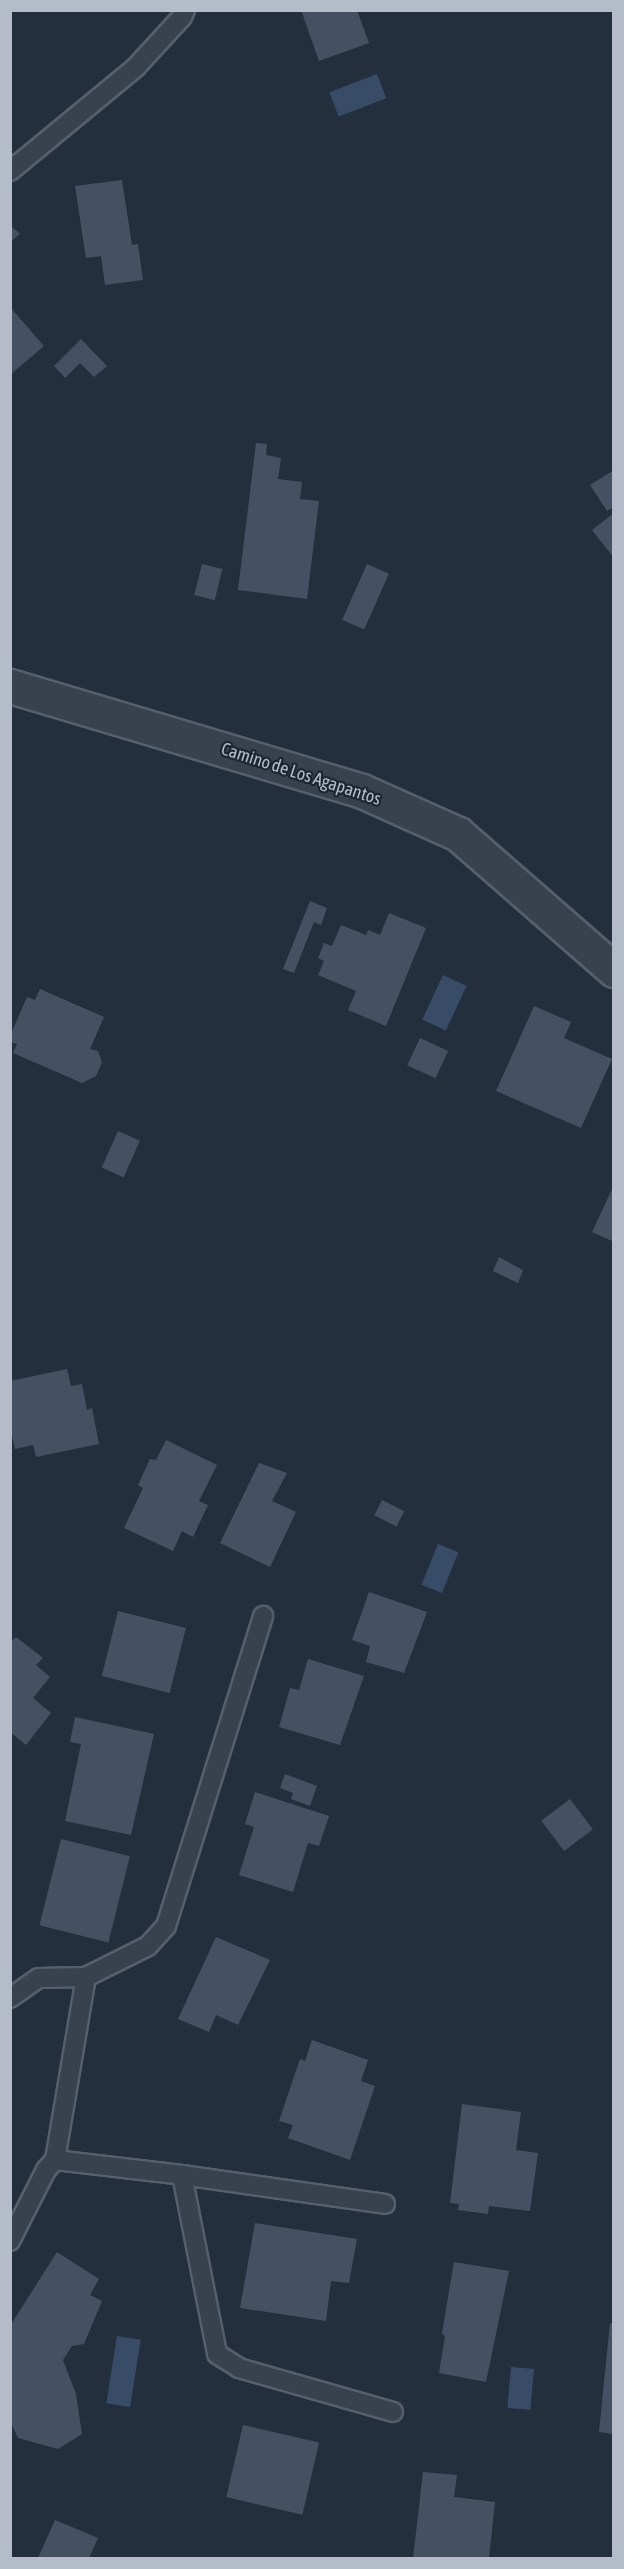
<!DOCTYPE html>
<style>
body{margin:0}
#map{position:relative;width:624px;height:2569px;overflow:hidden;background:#242f3e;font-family:"Asap Condensed",sans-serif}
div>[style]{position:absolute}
.water>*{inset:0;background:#394c67;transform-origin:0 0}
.building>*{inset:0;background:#455162;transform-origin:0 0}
.roads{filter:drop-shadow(2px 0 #565f6c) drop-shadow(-2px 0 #565f6c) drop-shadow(0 2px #565f6c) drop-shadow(0 -2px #565f6c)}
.service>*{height:18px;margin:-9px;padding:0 9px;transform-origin:9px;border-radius:9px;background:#38414e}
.minor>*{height:33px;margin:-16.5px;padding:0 16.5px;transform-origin:16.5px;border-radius:16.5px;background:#38414e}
span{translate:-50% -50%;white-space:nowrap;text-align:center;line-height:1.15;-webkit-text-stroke:4.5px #1d2633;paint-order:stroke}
.street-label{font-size:18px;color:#b4bcc9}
.frame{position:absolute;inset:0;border:12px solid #b4bcc9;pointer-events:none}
</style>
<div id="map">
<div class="water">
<i style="left:377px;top:74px;width:26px;height:51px;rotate:69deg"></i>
<i style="left:443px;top:975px;width:26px;height:49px;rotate:25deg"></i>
<i style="left:438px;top:1544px;width:22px;height:44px;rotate:22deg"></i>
<i style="left:117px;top:2336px;width:24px;height:68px;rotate:9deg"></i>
<i style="left:511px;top:2367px;width:23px;height:41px;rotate:5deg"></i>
</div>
<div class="building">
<i style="clip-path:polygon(301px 10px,357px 10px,369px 43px,319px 61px)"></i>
<i style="clip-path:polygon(122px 180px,132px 245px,138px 244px,143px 280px,105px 285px,101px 256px,86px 258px,75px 186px)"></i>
<i style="clip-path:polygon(10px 225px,20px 234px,10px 242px)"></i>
<i style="clip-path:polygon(10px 307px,44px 346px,10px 375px)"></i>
<i style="clip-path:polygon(81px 339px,107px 366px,94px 377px,80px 363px,65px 378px,54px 366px)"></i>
<i style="clip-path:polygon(256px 443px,267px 444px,266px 455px,281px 458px,278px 479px,302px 482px,300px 499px,319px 501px,307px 599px,238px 590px)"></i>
<i style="clip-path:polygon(614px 470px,614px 507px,607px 511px,590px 485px)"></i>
<i style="clip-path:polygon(614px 513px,614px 558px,592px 530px)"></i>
<i style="left:202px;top:564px;width:21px;height:32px;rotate:14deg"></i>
<i style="left:367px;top:564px;width:24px;height:61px;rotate:24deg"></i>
<i style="clip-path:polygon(310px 901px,327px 908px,321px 925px,314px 922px,294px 973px,283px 969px)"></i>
<i style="clip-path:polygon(389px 913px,426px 928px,386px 1026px,348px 1010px,356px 991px,318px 975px,324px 961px,318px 958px,324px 943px,332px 946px,341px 925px,366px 935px,368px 930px,380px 935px)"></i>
<i style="clip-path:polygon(40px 989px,104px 1017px,90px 1049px,98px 1051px,102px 1062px,96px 1076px,82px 1083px,13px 1053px,17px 1044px,10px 1042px,10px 1036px,27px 997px,35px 1000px)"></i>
<i style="clip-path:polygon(534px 1006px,571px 1022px,564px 1038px,612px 1059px,581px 1128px,496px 1091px)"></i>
<i style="left:420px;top:1038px;width:31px;height:30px;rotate:25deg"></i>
<i style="left:118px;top:1131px;width:24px;height:40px;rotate:24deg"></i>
<i style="clip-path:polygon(614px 1185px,614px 1242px,592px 1232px)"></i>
<i style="clip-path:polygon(499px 1257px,523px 1270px,518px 1283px,493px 1271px)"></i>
<i style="clip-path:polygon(67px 1369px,71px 1386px,82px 1384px,87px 1410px,92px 1408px,99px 1444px,36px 1457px,33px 1445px,15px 1449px,10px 1427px,10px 1381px)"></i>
<i style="clip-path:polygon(166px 1440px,217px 1465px,199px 1501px,208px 1505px,193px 1537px,182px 1531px,173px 1551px,124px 1528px,143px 1488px,138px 1485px,150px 1459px,156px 1460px)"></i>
<i style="clip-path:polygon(259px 1463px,287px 1473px,272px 1501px,296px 1512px,270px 1567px,220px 1543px)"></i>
<i style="left:382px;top:1500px;width:25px;height:17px;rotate:27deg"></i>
<i style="clip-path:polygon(369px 1592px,427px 1612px,404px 1673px,366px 1662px,370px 1646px,352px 1640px)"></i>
<i style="left:118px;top:1611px;width:70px;height:67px;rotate:14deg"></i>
<i style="clip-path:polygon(16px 1637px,43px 1658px,36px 1665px,50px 1677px,33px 1698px,51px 1713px,26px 1745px,10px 1732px,10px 1643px)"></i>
<i style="clip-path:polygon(308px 1659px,364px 1676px,340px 1745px,279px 1727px,290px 1688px,299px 1690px)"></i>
<i style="clip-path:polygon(75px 1717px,154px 1734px,131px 1835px,65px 1821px,81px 1744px,70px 1742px)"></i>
<i style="clip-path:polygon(285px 1774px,317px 1786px,310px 1806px,291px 1799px,293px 1793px,280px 1788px)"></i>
<i style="clip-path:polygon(255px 1792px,329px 1816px,319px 1846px,308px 1843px,293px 1892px,239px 1875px,254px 1827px,245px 1824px)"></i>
<i style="left:570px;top:1799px;width:38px;height:36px;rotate:53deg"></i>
<i style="left:61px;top:1839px;width:71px;height:89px;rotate:14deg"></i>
<i style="clip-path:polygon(216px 1937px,270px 1960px,238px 2025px,216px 2015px,209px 2032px,178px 2019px)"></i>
<i style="clip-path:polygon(312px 2040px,368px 2060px,361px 2081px,375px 2086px,350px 2160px,288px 2138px,293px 2125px,279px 2121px,300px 2059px,305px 2061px)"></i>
<i style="clip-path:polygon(462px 2104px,521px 2112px,516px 2150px,538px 2153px,530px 2211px,489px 2206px,488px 2214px,458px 2210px,459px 2204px,450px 2203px)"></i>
<i style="clip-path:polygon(255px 2223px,357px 2239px,349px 2283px,331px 2281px,326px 2321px,240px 2308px)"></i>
<i style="clip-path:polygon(57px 2252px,99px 2279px,90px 2295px,102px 2301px,84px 2344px,72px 2346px,63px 2360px,76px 2394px,82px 2434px,58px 2449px,18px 2438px,10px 2421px,10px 2326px)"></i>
<i style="clip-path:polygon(454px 2262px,509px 2271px,486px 2382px,439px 2373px,445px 2336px,442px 2333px)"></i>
<i style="clip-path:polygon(610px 2323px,614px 2324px,614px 2434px,599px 2432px)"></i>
<i style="left:243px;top:2425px;width:78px;height:74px;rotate:13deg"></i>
<i style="clip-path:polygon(423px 2472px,457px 2475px,454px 2497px,495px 2502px,489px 2558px,413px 2558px)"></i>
<i style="clip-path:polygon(55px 2520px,98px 2538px,89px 2558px,38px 2558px)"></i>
</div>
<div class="roads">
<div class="service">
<i style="left:10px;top:171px;width:163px;rotate:-39.5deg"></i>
<i style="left:136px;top:67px;width:68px;rotate:-47.4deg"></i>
<i style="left:182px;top:17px;width:8px;rotate:-67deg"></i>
<i style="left:10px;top:1998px;width:35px;rotate:-35deg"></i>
<i style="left:39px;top:1978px;width:47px;rotate:-1.2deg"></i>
<i style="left:55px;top:2160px;width:128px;rotate:6.7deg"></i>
<i style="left:182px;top:2175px;width:205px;rotate:8.1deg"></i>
<i style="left:182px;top:2175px;width:182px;rotate:78.9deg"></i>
<i style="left:217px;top:2354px;width:26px;rotate:32deg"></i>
<i style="left:239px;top:2368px;width:160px;rotate:15.9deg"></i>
<i style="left:10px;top:2241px;width:80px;rotate:-63.1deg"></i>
<i style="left:46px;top:2170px;width:13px;rotate:-48deg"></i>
<i style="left:55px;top:2160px;width:186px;rotate:-80.4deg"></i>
<i style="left:86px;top:1977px;width:69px;rotate:-26.6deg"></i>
<i style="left:148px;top:1946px;width:27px;rotate:-48deg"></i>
<i style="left:166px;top:1926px;width:325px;rotate:-72.6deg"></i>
</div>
<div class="minor">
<i style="left:10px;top:686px;width:367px;rotate:16.6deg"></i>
<i style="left:362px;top:791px;width:105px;rotate:24.1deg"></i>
<i style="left:458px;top:834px;width:207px;rotate:41.1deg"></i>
</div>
</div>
<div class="street-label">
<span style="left:301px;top:774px;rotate:18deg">Camino de Los Agapantos</span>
</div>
<div class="frame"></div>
</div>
